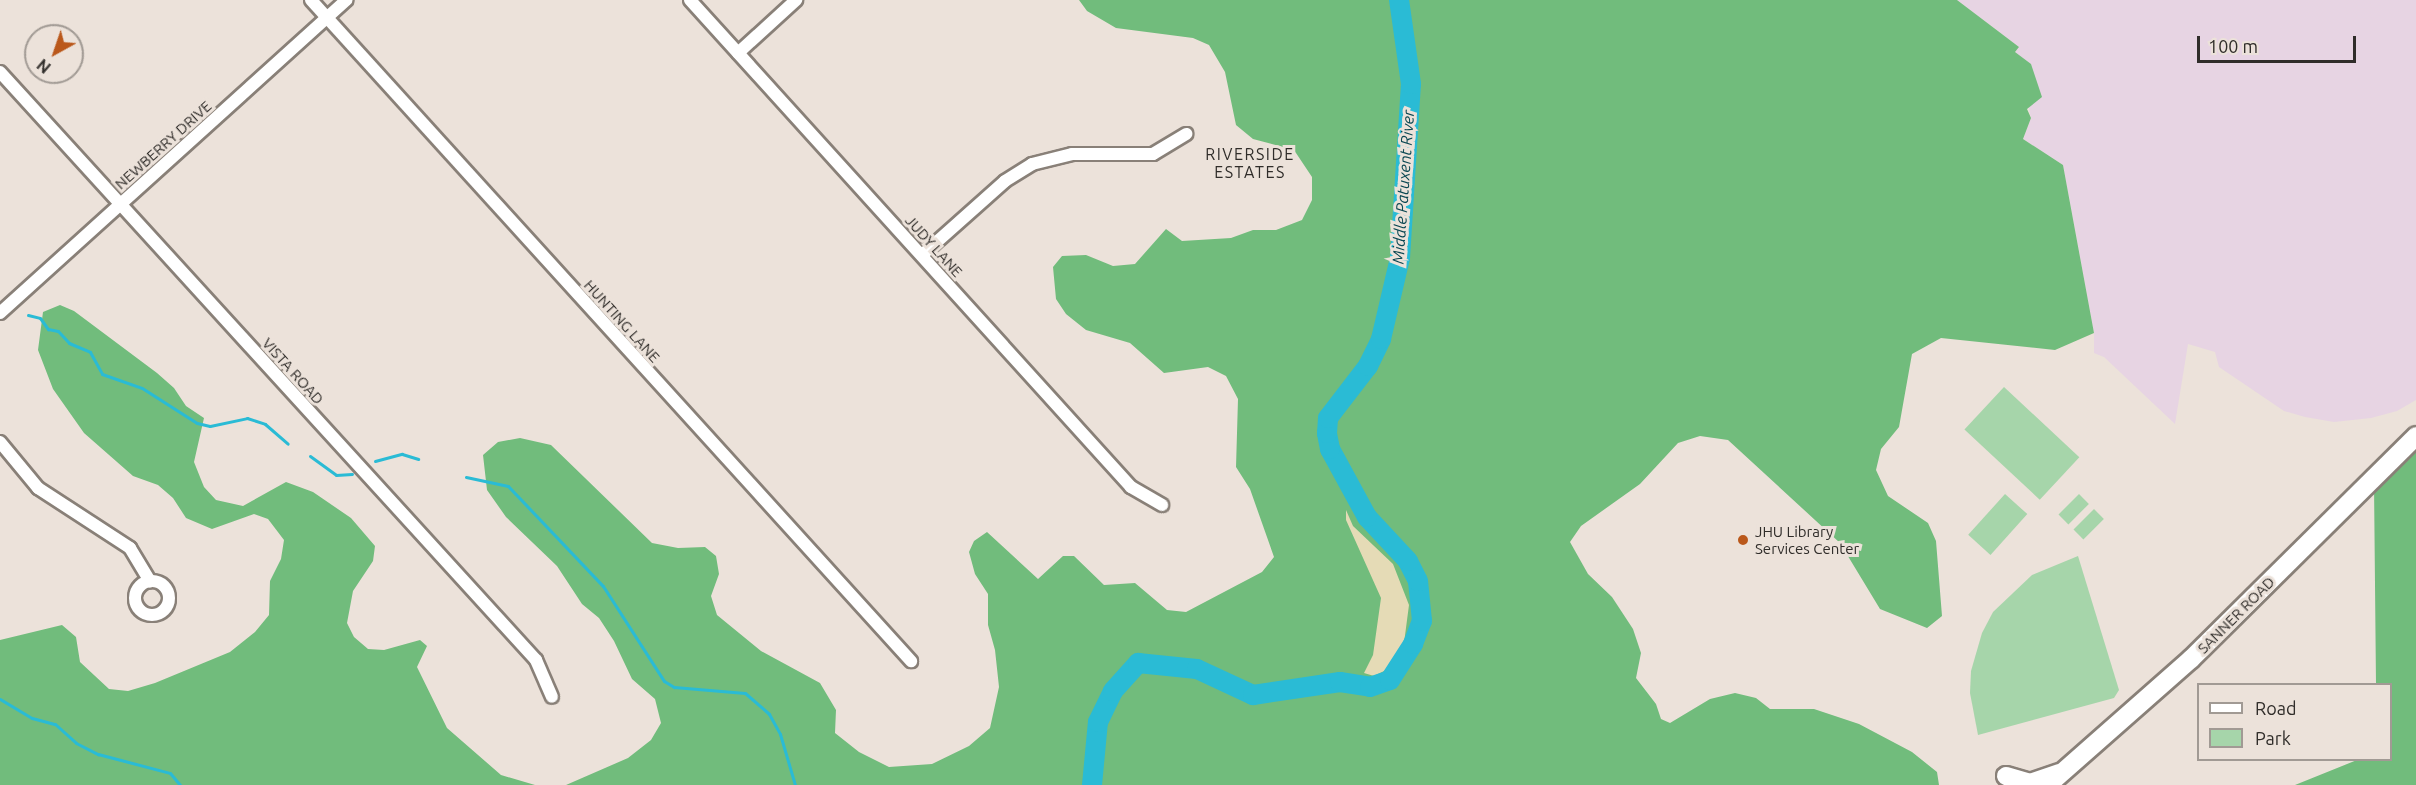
<!DOCTYPE html>
<style>
body{margin:0}
#map{position:relative;width:2416px;height:785px;overflow:hidden;background:#ece2da;font-family:Ubuntu,sans-serif}
div>[style]{position:absolute}
.education>*{inset:0;background:#e7d4e3}
.green>*{inset:0;background:#a6d5aa;transform-origin:0 0}
.forest>*{inset:0;background:#71bc7c}
.sand>*{inset:0;background:#e5dbb6}
.stream>*{height:3px;margin:-1.5px;padding:0 1.5px;transform-origin:1.5px;border-radius:1.5px;background:#2abbd5}
.river>*{height:20px;margin:-10px;padding:0 10px;transform-origin:10px;border-radius:10px;background:#2abbd5}
.roads{filter:drop-shadow(2px 0 #898078) drop-shadow(-2px 0 #898078) drop-shadow(0 2px #898078) drop-shadow(0 -2px #898078)}
.minor>*{height:12px;margin:-6px;padding:0 6px;transform-origin:6px;border-radius:6px;background:#fff}
.minor>.ring{margin:-6px;padding:0;box-sizing:content-box;background:none;border:12px solid #fff;border-radius:50%}
.secondary>*{height:18px;margin:-9px;padding:0 9px;transform-origin:9px;border-radius:9px;background:#fff}
.dots>*{width:16px;height:16px;translate:-50% -50%;box-sizing:border-box;border:3px solid #ece2da;border-radius:50%}
span{translate:-50% -50%;white-space:nowrap;text-align:center;line-height:1.15;-webkit-text-stroke:6px #ece2da;paint-order:stroke}
.street-label{font-size:15px;color:#302d2a}
.poi-label{font-size:15px;color:#302d2a}
.left{translate:0 -50%;text-align:left}
.neighbourhood-label{font-size:16px;color:#302d2a;letter-spacing:1.5px}
.water-label{font-size:16px;color:#0a4752;font-style:italic}
.legend{position:absolute;left:2197px;top:683px;width:195px;height:78px;box-sizing:border-box;background:#ece2da;border:2px solid #a19a94;margin:0;padding:8px 10px;list-style:none;font-size:18px;color:#302d2a}
.legend li{display:flex;align-items:center;gap:12px;height:30px}
.legend b{width:30px;border:2px solid #a19a94}
.north{position:absolute;left:24px;top:24px;width:60px;height:60px;box-sizing:border-box;background:#ece2da;border:2px solid #a19a94;border-radius:50%;rotate:220deg;font-size:16px;font-weight:700;line-height:24px;text-align:center;color:#302d2a}
.north::after{content:'';display:block;margin:auto;width:21px;height:27px;background:#ba581b;clip-path:polygon(50% 0,100% 100%,50% 72%,0 100%)}
.scale{position:absolute;left:2197px;top:36px;width:159px;height:27px;box-sizing:border-box;border:3px solid #302d2a;border-top:0;padding-left:8px;font-size:18px;line-height:21px;white-space:nowrap;color:#302d2a;-webkit-text-stroke:4px #ece2da;paint-order:stroke}
</style>
<div id="map">
<div class="education">
<i style="clip-path:polygon(1957px 0,2416px 0,2416px 400px,2397px 411px,2371px 418px,2334px 422px,2305px 417px,2284px 411px,2219px 367px,2215px 352px,2188px 344px,2175px 424px,2104px 357px,2094px 353px,2094px 333px,2063px 165px,2023px 139px,2031px 118px,2015px 52px,2019px 47px)"></i>
</div>
<div class="green">
<i style="left:2004px;top:387px;width:103px;height:58px;rotate:43deg"></i>
<i style="left:2005px;top:494px;width:30px;height:55px;rotate:42deg"></i>
<i style="left:2079px;top:494px;width:14px;height:29px;rotate:45deg"></i>
<i style="left:2094px;top:509px;width:14px;height:29px;rotate:45deg"></i>
<i style="clip-path:polygon(2078px 556px,2119px 690px,2114px 698px,1978px 735px,1970px 693px,1971px 671px,1982px 633px,1993px 612px,2032px 575px)"></i>
</div>
<div class="forest">
<i style="clip-path:polygon(1079px 0,1957px 0,2019px 47px,2015px 52px,2031px 64px,2042px 97px,2027px 109px,2031px 118px,2023px 139px,2063px 165px,2094px 333px,2055px 350px,1941px 338px,1912px 354px,1899px 427px,1881px 449px,1876px 470px,1888px 496px,1928px 523px,1936px 541px,1942px 616px,1927px 628px,1880px 609px,1840px 543px,1728px 440px,1700px 436px,1678px 443px,1640px 484px,1581px 526px,1570px 542px,1588px 574px,1612px 597px,1633px 629px,1641px 653px,1636px 678px,1656px 704px,1661px 719px,1670px 723px,1710px 699px,1735px 693px,1756px 698px,1770px 709px,1814px 709px,1859px 724px,1912px 752px,1937px 772px,1939px 785px,566px 785px,628px 758px,651px 740px,661px 723px,655px 699px,632px 679px,614px 641px,599px 618px,582px 604px,557px 566px,506px 517px,487px 490px,483px 455px,498px 442px,520px 438px,551px 445px,652px 543px,678px 548px,705px 547px,716px 556px,719px 574px,711px 596px,717px 615px,761px 651px,820px 683px,836px 710px,835px 733px,859px 752px,889px 767px,932px 764px,969px 746px,990px 728px,999px 687px,995px 650px,988px 625px,988px 594px,975px 574px,969px 552px,974px 541px,987px 532px,1038px 579px,1063px 556px,1074px 556px,1104px 585px,1135px 583px,1167px 610px,1186px 612px,1262px 572px,1274px 557px,1250px 489px,1236px 467px,1238px 399px,1226px 376px,1208px 367px,1164px 373px,1130px 343px,1086px 330px,1066px 314px,1056px 299px,1053px 267px,1062px 256px,1086px 255px,1113px 266px,1135px 264px,1166px 229px,1182px 241px,1231px 238px,1253px 230px,1276px 230px,1302px 220px,1312px 200px,1312px 177px,1294px 150px,1253px 139px,1236px 125px,1225px 72px,1209px 45px,1193px 38px,1116px 28px,1087px 11px)"></i>
<i style="clip-path:polygon(60px 305px,74px 311px,157px 373px,174px 388px,186px 406px,204px 418px,194px 462px,204px 487px,216px 500px,243px 506px,286px 482px,313px 492px,351px 518px,375px 546px,373px 561px,353px 591px,347px 623px,354px 637px,368px 649px,384px 650px,420px 640px,427px 646px,417px 667px,447px 728px,501px 775px,535px 785px,0 785px,0 640px,62px 625px,76px 637px,80px 662px,109px 689px,128px 691px,155px 683px,230px 652px,255px 632px,269px 615px,270px 581px,281px 559px,284px 540px,268px 519px,254px 514px,212px 529px,186px 518px,173px 498px,158px 485px,133px 476px,84px 433px,53px 389px,38px 350px,43px 312px)"></i>
<i style="clip-path:polygon(2416px 443px,2416px 785px,2295px 785px,2357px 760px,2390px 760px,2390px 684px,2376px 684px,2374px 484px)"></i>
</div>
<div class="sand">
<i style="clip-path:polygon(1346px 510px,1353px 526px,1393px 564px,1409px 605px,1404px 643px,1388px 669px,1374px 676px,1364px 673px,1373px 655px,1381px 598px,1346px 520px)"></i>
</div>
<div class="stream">
<i style="left:28px;top:315px;width:12px;rotate:14deg"></i>
<i style="left:40px;top:318px;width:14px;rotate:54deg"></i>
<i style="left:48px;top:329px;width:10px;rotate:11deg"></i>
<i style="left:58px;top:331px;width:16px;rotate:47deg"></i>
<i style="left:69px;top:343px;width:23px;rotate:23deg"></i>
<i style="left:90px;top:352px;width:25px;rotate:61deg"></i>
<i style="left:102px;top:374px;width:42px;rotate:19.3deg"></i>
<i style="left:142px;top:388px;width:65px;rotate:32.5deg"></i>
<i style="left:197px;top:423px;width:13px;rotate:13deg"></i>
<i style="left:210px;top:426px;width:38px;rotate:-12deg"></i>
<i style="left:247px;top:418px;width:19px;rotate:18deg"></i>
<i style="left:265px;top:424px;width:30px;rotate:41deg"></i>
<i style="left:310px;top:456px;width:32px;rotate:36deg"></i>
<i style="left:336px;top:475px;width:16px;rotate:-4deg"></i>
<i style="left:375px;top:461px;width:28px;rotate:-15deg"></i>
<i style="left:402px;top:454px;width:17px;rotate:17deg"></i>
<i style="left:466px;top:477px;width:43px;rotate:12.1deg"></i>
<i style="left:508px;top:486px;width:138px;rotate:46.5deg"></i>
<i style="left:603px;top:586px;width:113px;rotate:57.3deg"></i>
<i style="left:664px;top:681px;width:12px;rotate:31deg"></i>
<i style="left:674px;top:687px;width:71px;rotate:4.8deg"></i>
<i style="left:745px;top:693px;width:32px;rotate:41deg"></i>
<i style="left:769px;top:714px;width:23px;rotate:61deg"></i>
<i style="left:780px;top:734px;width:53px;rotate:73.6deg"></i>
<i style="left:0;top:699px;width:37px;rotate:31deg"></i>
<i style="left:32px;top:718px;width:24px;rotate:15deg"></i>
<i style="left:55px;top:724px;width:28px;rotate:42deg"></i>
<i style="left:76px;top:743px;width:25px;rotate:27deg"></i>
<i style="left:98px;top:754px;width:74px;rotate:14.8deg"></i>
<i style="left:170px;top:773px;width:16px;rotate:50deg"></i>
</div>
<div class="river">
<i style="left:1092px;top:785px;width:63px;rotate:-84.6deg"></i>
<i style="left:1098px;top:722px;width:34px;rotate:-64deg"></i>
<i style="left:1113px;top:691px;width:38px;rotate:-48deg"></i>
<i style="left:1138px;top:663px;width:59px;rotate:5.8deg"></i>
<i style="left:1197px;top:669px;width:62px;rotate:24.9deg"></i>
<i style="left:1253px;top:695px;width:88px;rotate:-8.5deg"></i>
<i style="left:1340px;top:682px;width:30px;rotate:9deg"></i>
<i style="left:1370px;top:687px;width:21px;rotate:-19deg"></i>
<i style="left:1390px;top:680px;width:43px;rotate:-57.4deg"></i>
<i style="left:1413px;top:644px;width:25px;rotate:-69deg"></i>
<i style="left:1422px;top:621px;width:40px;rotate:-95.7deg"></i>
<i style="left:1418px;top:581px;width:22px;rotate:-117deg"></i>
<i style="left:1408px;top:561px;width:60px;rotate:-133deg"></i>
<i style="left:1367px;top:517px;width:77px;rotate:-118.6deg"></i>
<i style="left:1330px;top:449px;width:16px;rotate:-101deg"></i>
<i style="left:1327px;top:433px;width:15px;rotate:-86deg"></i>
<i style="left:1328px;top:418px;width:66px;rotate:-52.4deg"></i>
<i style="left:1368px;top:366px;width:30px;rotate:-64deg"></i>
<i style="left:1381px;top:339px;width:83px;rotate:-76.8deg"></i>
<i style="left:1400px;top:258px;width:174px;rotate:-86.4deg"></i>
<i style="left:1411px;top:84px;width:85px;rotate:-98.1deg"></i>
</div>
<div class="roads">
<div class="minor">
<i style="left:311px;top:0;width:893px;rotate:47.77deg"></i>
<i style="left:690px;top:0;width:657px;rotate:47.84deg"></i>
<i style="left:1131px;top:487px;width:36px;rotate:30deg"></i>
<i style="left:738px;top:53px;width:79px;rotate:-42.4deg"></i>
<i style="left:0;top:72px;width:796px;rotate:47.65deg"></i>
<i style="left:536px;top:660px;width:40px;rotate:66.6deg"></i>
<i style="left:922px;top:255px;width:111px;rotate:-41.7deg"></i>
<i style="left:1005px;top:181px;width:32px;rotate:-32deg"></i>
<i style="left:1032px;top:164px;width:41px;rotate:-14deg"></i>
<i style="left:1072px;top:154px;width:81px"></i>
<i style="left:1153px;top:154px;width:39px;rotate:-31deg"></i>
<i style="left:0;top:313px;width:467px;rotate:-42.1deg"></i>
<i style="left:0;top:442px;width:60px;rotate:50.4deg"></i>
<i style="left:38px;top:488px;width:110px;rotate:33.1deg"></i>
<i style="left:130px;top:548px;width:39px;rotate:59deg"></i>
<i class="ring" style="left:135px;top:581px;width:22px;height:22px"></i>
</div>
<div class="secondary">
<i style="left:2006px;top:776px;width:25px;rotate:16deg"></i>
<i style="left:2030px;top:783px;width:31px;rotate:-19deg"></i>
<i style="left:2048px;top:785px;width:191px;rotate:-41.4deg"></i>
<i style="left:2191px;top:659px;width:317px;rotate:-44.7deg"></i>
</div>
</div>
<div class="dots">
<i style="left:1743px;top:540px;background:#ba581b"></i>
</div>
<div class="street-label">
<span style="left:163px;top:145px;rotate:-42deg">NEWBERRY DRIVE</span>
<span style="left:934px;top:246px;rotate:48deg">JUDY LANE</span>
<span style="left:622px;top:321px;rotate:48deg">HUNTING LANE</span>
<span style="left:293px;top:371px;rotate:48deg">VISTA ROAD</span>
<span style="left:2236px;top:615px;rotate:-45deg">SANNER ROAD</span>
</div>
<div class="poi-label">
<span class="left" style="left:1755px;top:540px">JHU Library<br>Services Center</span>
</div>
<div class="neighbourhood-label">
<span style="left:1250px;top:163px">RIVERSIDE<br>ESTATES</span>
</div>
<div class="water-label">
<span style="left:1403px;top:187px;rotate:-86deg">Middle Patuxent River</span>
</div>
<ul class="legend">
<li><b style="height:8px;background:#fff"></b>Road</li>
<li><b style="height:16px;background:#a6d5aa"></b>Park</li>
</ul>
<div class="north">N</div>
<div class="scale">100 m</div>
</div>
